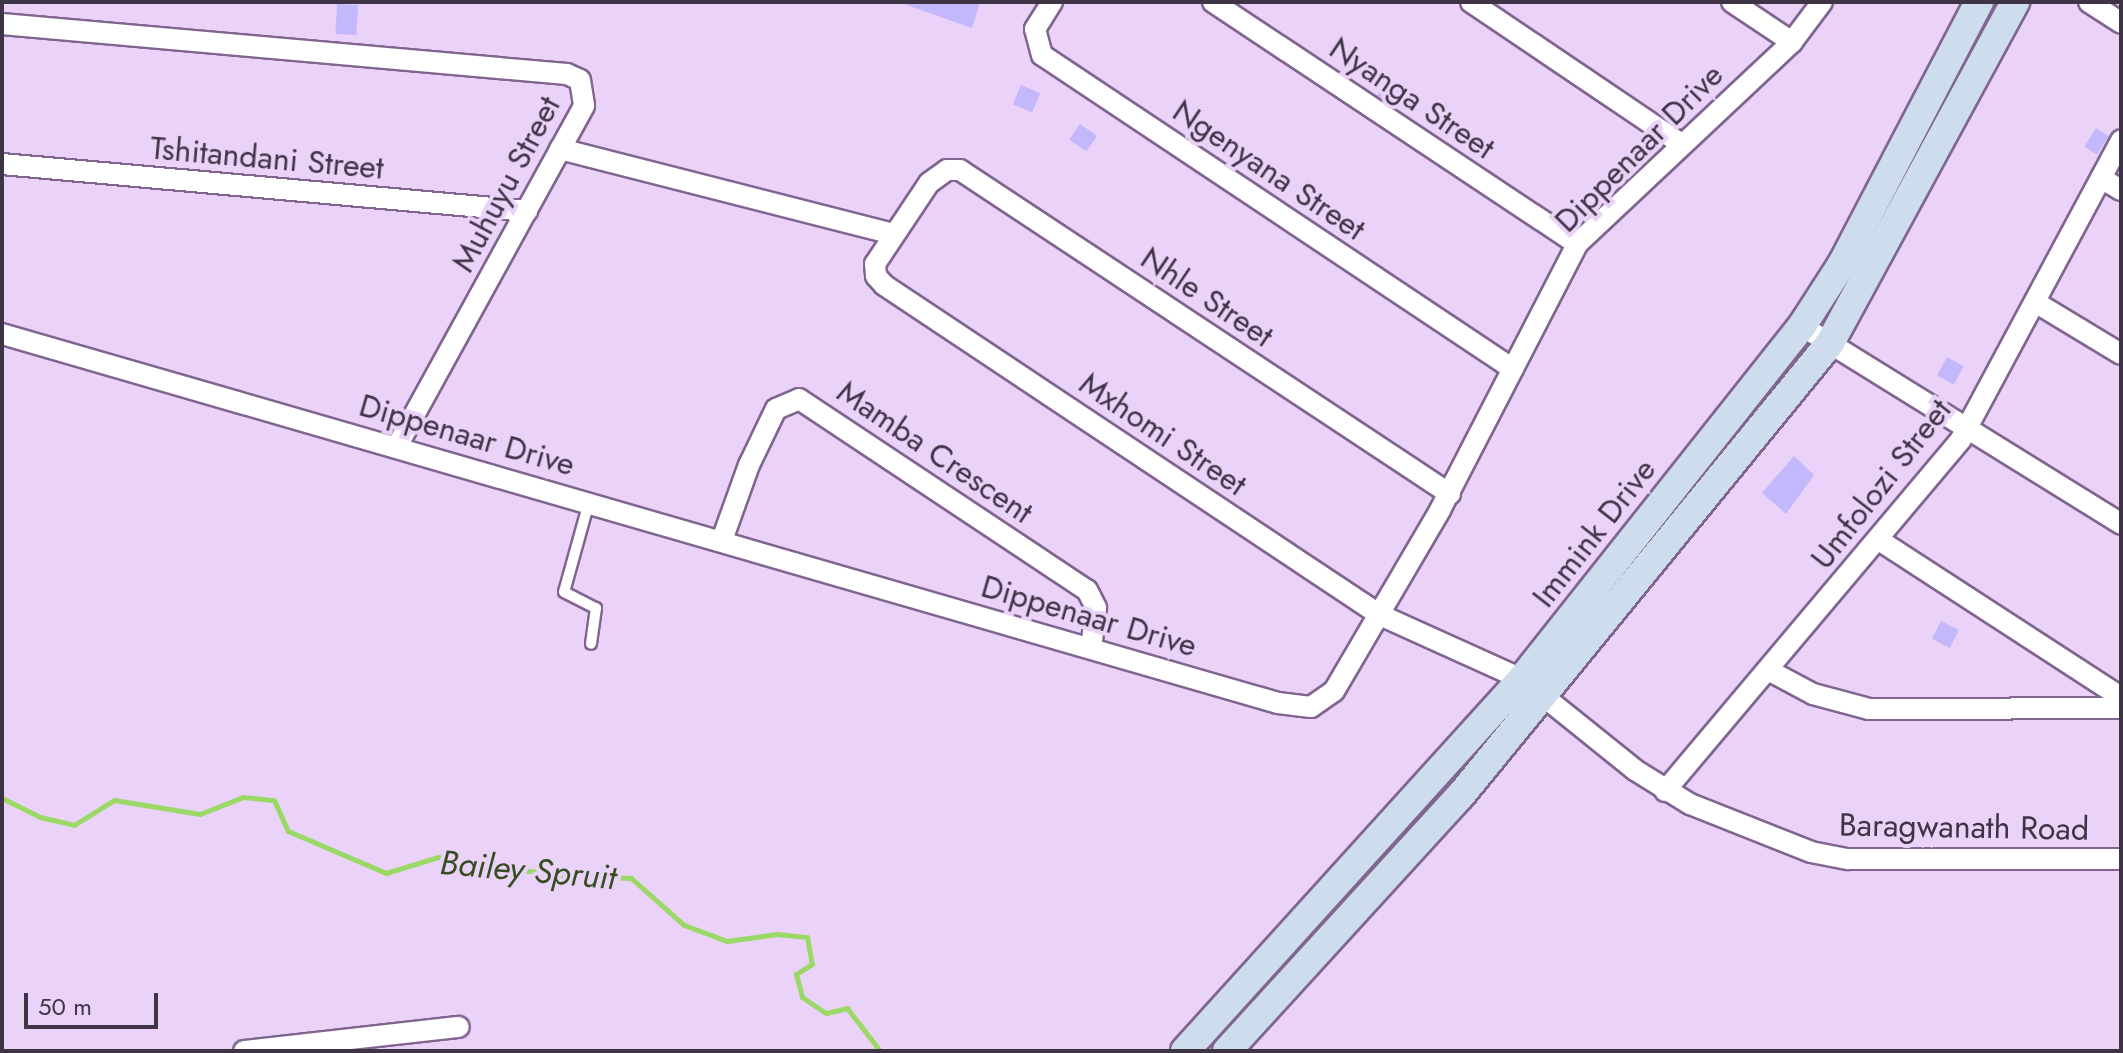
<!DOCTYPE html>
<style>
body{margin:0}
#map{position:relative;width:2123px;height:1053px;overflow:hidden;background:#ead2f8;font-family:Jost,sans-serif}
div>[style]{position:absolute}
.stream>*{height:5px;margin:-2.5px;padding:0 2.5px;transform-origin:2.5px;border-radius:2.5px;background:#9bd967}
.building>*{inset:0;background:#c4b8fc;transform-origin:0 0}
.roads{filter:drop-shadow(2px 0 #806590) drop-shadow(-2px 0 #806590) drop-shadow(0 2px #806590) drop-shadow(0 -2px #806590)}
.service>*{height:10px;margin:-5px;padding:0 5px;transform-origin:5px;border-radius:5px;background:#fff}
.minor>*{height:20px;margin:-10px;padding:0 10px;transform-origin:10px;border-radius:10px;background:#fff}
.secondary>*{height:28px;margin:-14px;padding:0 14px;transform-origin:14px;border-radius:14px;background:#ceddee}
span{translate:-50% -50%;white-space:nowrap;text-align:center;line-height:1.15;-webkit-text-stroke:8px #ead2f8;paint-order:stroke}
.street-label{font-size:32px;color:#3f3346}
.water-label{font-size:34px;color:#354d20;font-style:italic}
.frame{position:absolute;inset:0;border:4px solid #3f3346;pointer-events:none}
.scale{position:absolute;left:24px;top:993px;width:134px;height:36px;box-sizing:border-box;border:4px solid #3f3346;border-top:0;padding-left:10px;font-size:24px;line-height:28px;white-space:nowrap;color:#3f3346;-webkit-text-stroke:6px #ead2f8;paint-order:stroke}
</style>
<div id="map">
<div class="stream">
<i style="left:2px;top:798px;width:42px;rotate:26.6deg"></i>
<i style="left:40px;top:817px;width:35px;rotate:13deg"></i>
<i style="left:74px;top:825px;width:47px;rotate:-32deg"></i>
<i style="left:114px;top:800px;width:87px;rotate:9.2deg"></i>
<i style="left:200px;top:814px;width:46px;rotate:-21.6deg"></i>
<i style="left:243px;top:797px;width:31px;rotate:6deg"></i>
<i style="left:274px;top:800px;width:34px;rotate:66deg"></i>
<i style="left:288px;top:831px;width:107px;rotate:23.2deg"></i>
<i style="left:386px;top:873px;width:54px;rotate:-17.1deg"></i>
<i style="left:438px;top:857px;width:119px;rotate:8.7deg"></i>
<i style="left:556px;top:875px;width:75px;rotate:2.3deg"></i>
<i style="left:631px;top:878px;width:71px;rotate:41.6deg"></i>
<i style="left:684px;top:925px;width:46px;rotate:20.4deg"></i>
<i style="left:727px;top:941px;width:50px;rotate:-8deg"></i>
<i style="left:777px;top:934px;width:30px;rotate:6deg"></i>
<i style="left:807px;top:937px;width:27px;rotate:80deg"></i>
<i style="left:812px;top:964px;width:19px;rotate:148deg"></i>
<i style="left:796px;top:974px;width:24px;rotate:75deg"></i>
<i style="left:802px;top:997px;width:29px;rotate:34deg"></i>
<i style="left:826px;top:1013px;width:22px;rotate:-13deg"></i>
<i style="left:847px;top:1008px;width:54px;rotate:52.5deg"></i>
</div>
<div class="building">
<i style="clip-path:polygon(898px 2px,980px 2px,972px 28px)"></i>
<i style="left:337px;top:4px;width:21px;height:30px;rotate:3deg"></i>
<i style="left:1384px;top:79px;width:22px;height:18px;rotate:21deg"></i>
<i style="left:1021px;top:85px;width:21px;height:21px;rotate:23deg"></i>
<i style="left:1080px;top:124px;width:21px;height:19px;rotate:35deg"></i>
<i style="left:2096px;top:128px;width:15px;height:22px;rotate:32deg"></i>
<i style="left:1947px;top:357px;width:19px;height:21px;rotate:28deg"></i>
<i style="clip-path:polygon(1794px 456px,1814px 475px,1786px 514px,1762px 493px)"></i>
<i style="left:1941px;top:621px;width:20px;height:20px;rotate:27deg"></i>
</div>
<div class="roads">
<div class="service">
<i style="left:589px;top:502px;width:93px;rotate:105.5deg"></i>
<i style="left:564px;top:592px;width:36px;rotate:27deg"></i>
<i style="left:596px;top:608px;width:36px;rotate:98deg"></i>
</div>
<div class="minor">
<i style="left:1052px;top:2px;width:32px;rotate:122deg"></i>
<i style="left:1035px;top:29px;width:27px;rotate:75deg"></i>
<i style="left:1042px;top:55px;width:566px;rotate:33.69deg"></i>
<i style="left:1213px;top:2px;width:437px;rotate:33.6deg"></i>
<i style="left:1471px;top:2px;width:252px;rotate:34deg"></i>
<i style="left:1732px;top:2px;width:72px;rotate:33.7deg"></i>
<i style="left:2089px;top:2px;width:38px;rotate:33deg"></i>
<i style="left:2px;top:24px;width:567px;rotate:5.06deg"></i>
<i style="left:567px;top:74px;width:14px;rotate:25deg"></i>
<i style="left:580px;top:80px;width:26px;rotate:81deg"></i>
<i style="left:584px;top:106px;width:387px;rotate:118.8deg"></i>
<i style="left:560px;top:149px;width:344px;rotate:14.3deg"></i>
<i style="left:2px;top:164px;width:527px;rotate:5.12deg"></i>
<i style="left:2101px;top:178px;width:23px;rotate:31deg"></i>
<i style="left:2035px;top:302px;width:100px;rotate:31.2deg"></i>
<i style="left:1802px;top:326px;width:375px;rotate:31.8deg"></i>
<i style="left:2px;top:334px;width:1328px;rotate:16.13deg"></i>
<i style="left:1278px;top:703px;width:33px;rotate:7deg"></i>
<i style="left:1311px;top:707px;width:28px;rotate:-35deg"></i>
<i style="left:1334px;top:691px;width:210px;rotate:-59.6deg"></i>
<i style="left:1440px;top:510px;width:299px;rotate:-62.7deg"></i>
<i style="left:1577px;top:244px;width:295px;rotate:-43.2deg"></i>
<i style="left:1792px;top:42px;width:50px;rotate:-53.1deg"></i>
<i style="left:1450px;top:494px;width:587px;rotate:-146.53deg"></i>
<i style="left:960px;top:170px;width:13px;rotate:180deg"></i>
<i style="left:947px;top:170px;width:22px;rotate:144deg"></i>
<i style="left:929px;top:183px;width:97px;rotate:123.7deg"></i>
<i style="left:875px;top:264px;width:12px;rotate:85deg"></i>
<i style="left:876px;top:276px;width:12px;rotate:48deg"></i>
<i style="left:884px;top:285px;width:596px;rotate:33.64deg"></i>
<i style="left:1380px;top:615px;width:156px;rotate:24.3deg"></i>
<i style="left:1522px;top:679px;width:145px;rotate:38.8deg"></i>
<i style="left:1635px;top:770px;width:65px;rotate:31.7deg"></i>
<i style="left:1690px;top:804px;width:130px;rotate:21.6deg"></i>
<i style="left:1811px;top:852px;width:38px;rotate:11deg"></i>
<i style="left:1848px;top:859px;width:273px"></i>
<i style="left:722px;top:540px;width:80px;rotate:-70.2deg"></i>
<i style="left:749px;top:465px;width:62px;rotate:-64.3deg"></i>
<i style="left:776px;top:409px;width:25px;rotate:-23deg"></i>
<i style="left:799px;top:399px;width:346px;rotate:33.6deg"></i>
<i style="left:1087px;top:590px;width:20px;rotate:63deg"></i>
<i style="left:1096px;top:608px;width:39px;rotate:97deg"></i>
<i style="left:1879px;top:540px;width:288px;rotate:33deg"></i>
<i style="left:1768px;top:670px;width:51px;rotate:28.1deg"></i>
<i style="left:1813px;top:694px;width:58px;rotate:15deg"></i>
<i style="left:1869px;top:709px;width:252px;rotate:-0.2deg"></i>
<i style="left:1665px;top:791px;width:460px;rotate:-49.9deg"></i>
<i style="left:1961px;top:439px;width:339px;rotate:-61.8deg"></i>
<i style="left:244px;top:1051px;width:216px;rotate:-6.4deg"></i>
</div>
<div class="secondary">
<i style="left:1185px;top:1051px;width:502px;rotate:-47.83deg"></i>
<i style="left:1522px;top:679px;width:451px;rotate:-51.6deg"></i>
<i style="left:1802px;top:326px;width:74px;rotate:-57.2deg"></i>
<i style="left:1842px;top:264px;width:296px;rotate:-62.4deg"></i>
<i style="left:1227px;top:1051px;width:347px;rotate:-47.6deg"></i>
<i style="left:1461px;top:795px;width:583px;rotate:-50.77deg"></i>
<i style="left:1830px;top:343px;width:388px;rotate:-61.5deg"></i>
</div>
</div>
<div class="street-label">
<span style="left:1412px;top:98px;rotate:34deg">Nyanga Street</span>
<span style="left:1639px;top:148px;rotate:-45deg">Dippenaar Drive</span>
<span style="left:267px;top:158px;rotate:5deg">Tshitandani Street</span>
<span style="left:1269px;top:170px;rotate:34deg">Ngenyana Street</span>
<span style="left:506px;top:184px;rotate:-62deg">Muhuyu Street</span>
<span style="left:1207px;top:297px;rotate:34deg">Nhle Street</span>
<span style="left:1163px;top:434px;rotate:34deg">Mxhomi Street</span>
<span style="left:467px;top:435px;rotate:16deg">Dippenaar Drive</span>
<span style="left:935px;top:452px;rotate:34deg">Mamba Crescent</span>
<span style="left:1881px;top:484px;rotate:-52deg">Umfolozi Street</span>
<span style="left:1594px;top:533px;rotate:-52deg">Immink Drive</span>
<span style="left:1089px;top:616px;rotate:16deg">Dippenaar Drive</span>
<span style="left:1964px;top:827px;rotate:1deg">Baragwanath Road</span>
</div>
<div class="water-label">
<span style="left:528px;top:870px;rotate:5deg">Bailey Spruit</span>
</div>
<div class="frame"></div>
<div class="scale">50 m</div>
</div>
